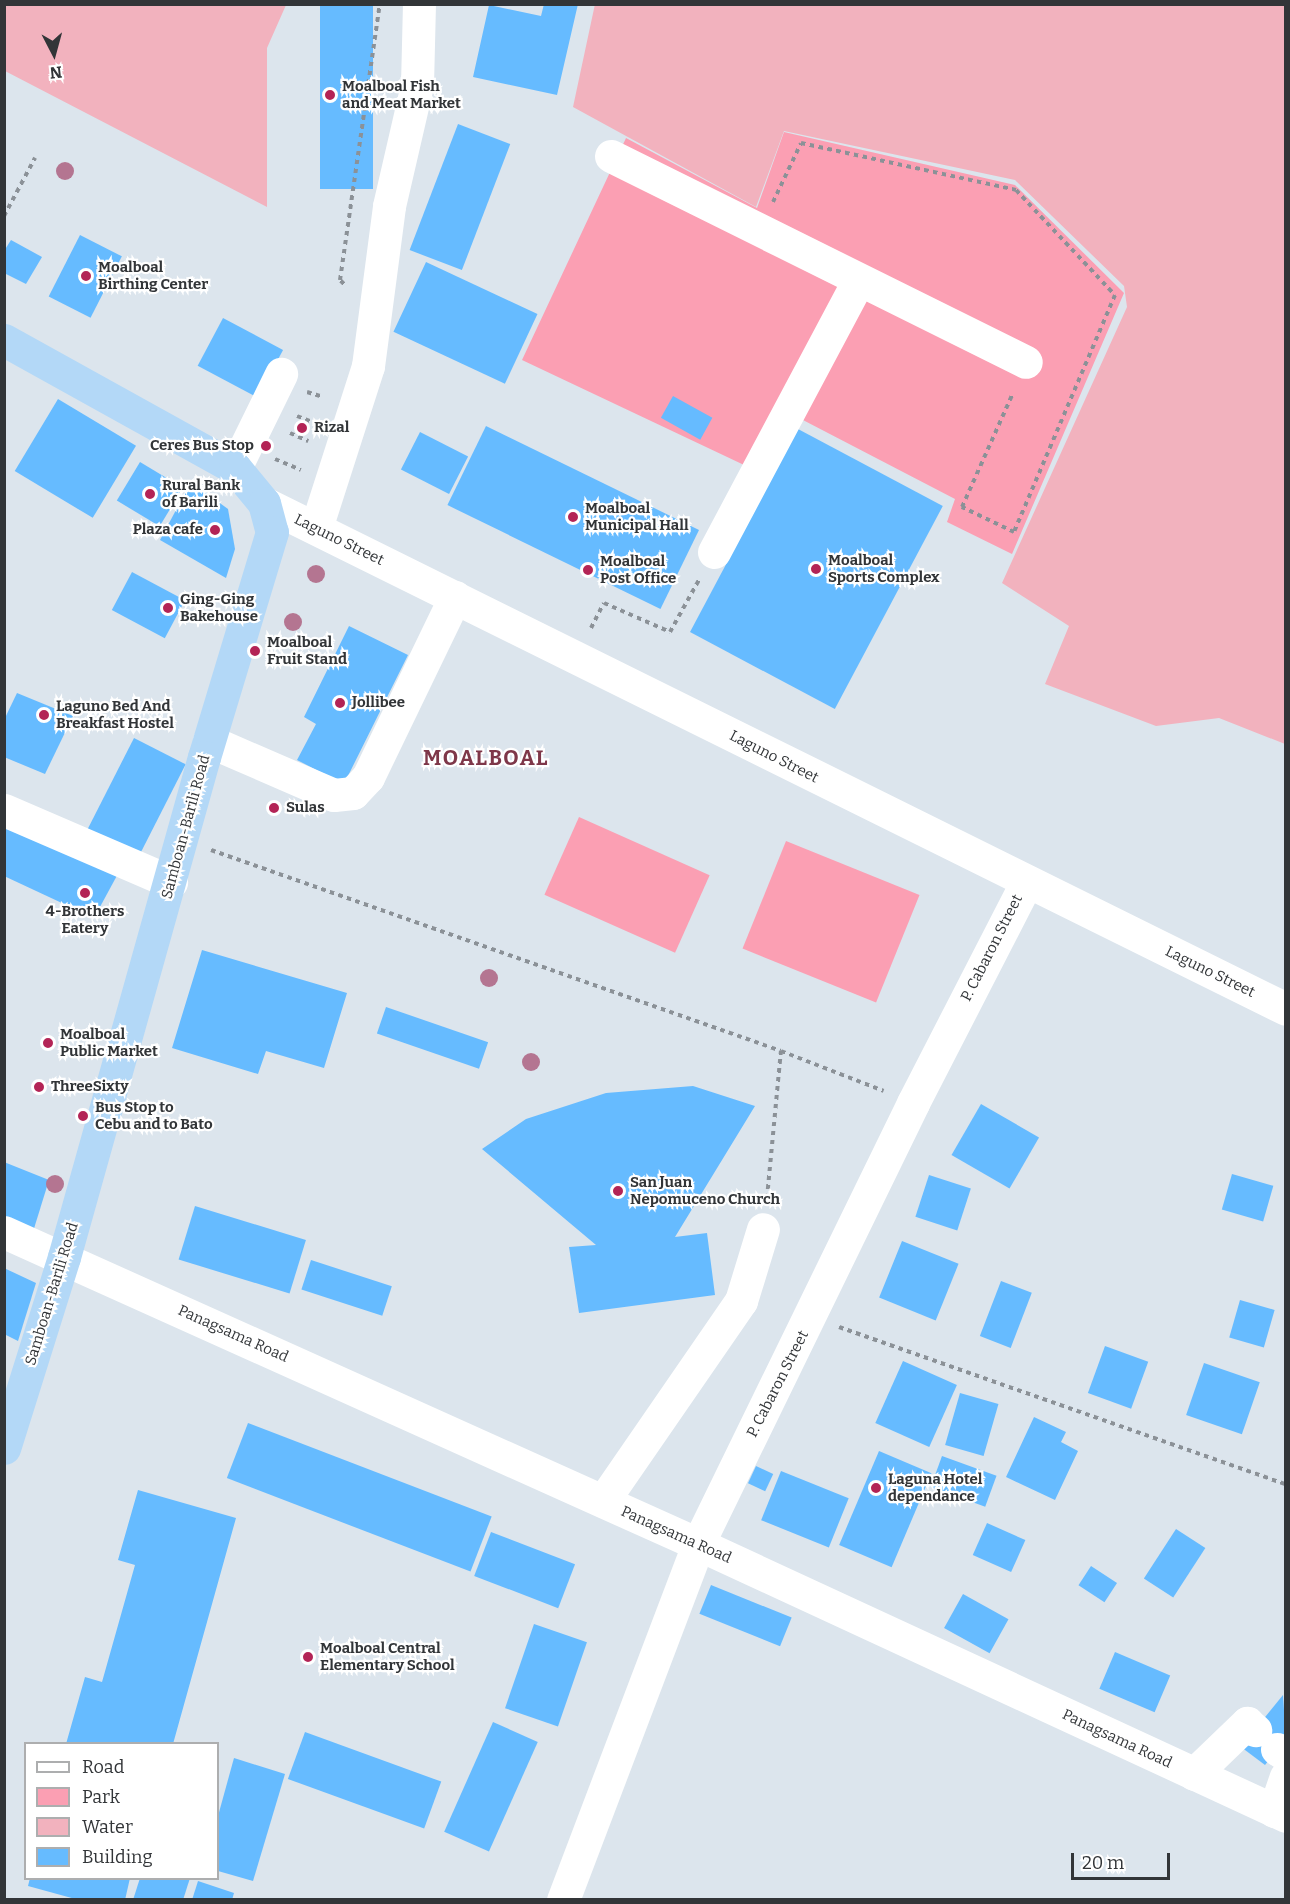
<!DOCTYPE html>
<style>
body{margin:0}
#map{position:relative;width:1290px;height:1904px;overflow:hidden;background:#dce5ed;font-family:Bitter,serif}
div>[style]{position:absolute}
.green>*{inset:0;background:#fb9fb3;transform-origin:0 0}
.water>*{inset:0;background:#f2b2be}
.building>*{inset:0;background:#6bf;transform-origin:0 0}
.path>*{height:4px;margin-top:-2px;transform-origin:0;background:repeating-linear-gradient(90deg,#8b9197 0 4.5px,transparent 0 9px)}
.minor>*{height:33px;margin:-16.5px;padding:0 16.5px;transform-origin:16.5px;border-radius:16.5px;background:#fff}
.highway>*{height:33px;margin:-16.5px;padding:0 16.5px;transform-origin:16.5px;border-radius:16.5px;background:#b3d8f7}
.trees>*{width:18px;height:18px;margin:-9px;border-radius:50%;background:#b47591}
.dots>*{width:16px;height:16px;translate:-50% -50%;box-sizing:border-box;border:3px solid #fff;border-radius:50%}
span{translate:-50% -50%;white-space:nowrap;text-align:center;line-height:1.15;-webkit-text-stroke:4.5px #fff;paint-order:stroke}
.poi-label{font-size:15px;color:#323538;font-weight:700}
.left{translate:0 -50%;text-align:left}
.right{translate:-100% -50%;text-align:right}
.street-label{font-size:15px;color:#323538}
.district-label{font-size:21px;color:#7e3749;font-weight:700;letter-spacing:1.5px}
.frame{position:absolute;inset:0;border:6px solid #323538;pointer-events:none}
.legend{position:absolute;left:24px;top:1742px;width:195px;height:138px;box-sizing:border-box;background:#fff;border:2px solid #adaeaf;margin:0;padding:8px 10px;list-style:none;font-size:18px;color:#323538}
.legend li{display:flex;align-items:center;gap:12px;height:30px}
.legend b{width:30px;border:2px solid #adaeaf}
.north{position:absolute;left:24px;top:24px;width:60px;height:60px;-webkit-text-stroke:4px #fff;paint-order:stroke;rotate:174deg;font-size:16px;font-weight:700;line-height:24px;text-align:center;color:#323538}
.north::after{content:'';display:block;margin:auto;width:21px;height:27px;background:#323538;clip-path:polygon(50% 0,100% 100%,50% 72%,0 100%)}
.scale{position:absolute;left:1071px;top:1853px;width:99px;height:27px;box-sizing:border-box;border:3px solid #323538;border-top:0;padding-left:8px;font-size:18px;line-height:21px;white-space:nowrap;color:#323538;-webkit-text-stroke:4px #fff;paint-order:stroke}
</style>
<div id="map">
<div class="green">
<i style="clip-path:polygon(784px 132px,1015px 185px,1124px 293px,1012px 554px,947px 522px,955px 499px,801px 419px,761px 473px,522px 360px,626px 138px,757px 208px)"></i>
<i style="left:579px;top:817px;width:143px;height:85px;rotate:24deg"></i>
<i style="left:786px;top:841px;width:144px;height:116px;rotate:22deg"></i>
</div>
<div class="water">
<i style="clip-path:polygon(595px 4px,1285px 5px,1285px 744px,1219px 718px,1156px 726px,1045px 684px,1069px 626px,1002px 583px,1127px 307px,1124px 286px,1015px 180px,784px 131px,756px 207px,573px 107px)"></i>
<i style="clip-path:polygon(4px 5px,286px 5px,267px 48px,267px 207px,5px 71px)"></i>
</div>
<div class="building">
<i style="left:320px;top:4px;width:53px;height:185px"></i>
<i style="clip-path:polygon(544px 4px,578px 4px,557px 95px,473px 77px,489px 5px,541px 16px)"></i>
<i style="left:458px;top:124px;width:56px;height:135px;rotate:21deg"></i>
<i style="left:80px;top:235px;width:47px;height:69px;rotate:27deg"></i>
<i style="clip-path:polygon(11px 240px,42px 257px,26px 284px,4px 273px,4px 251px)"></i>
<i style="left:426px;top:262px;width:123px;height:77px;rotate:25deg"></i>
<i style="left:223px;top:318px;width:68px;height:54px;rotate:28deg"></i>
<i style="left:673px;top:396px;width:45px;height:25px;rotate:29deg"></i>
<i style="left:58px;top:399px;width:91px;height:84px;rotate:31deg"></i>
<i style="left:486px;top:426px;width:237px;height:88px;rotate:26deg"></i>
<i style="left:798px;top:429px;width:164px;height:230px;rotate:28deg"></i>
<i style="left:420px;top:432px;width:54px;height:42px;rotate:27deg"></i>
<i style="left:140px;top:462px;width:50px;height:45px;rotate:31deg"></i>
<i style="clip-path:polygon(191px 482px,228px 509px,235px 549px,226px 578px,160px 540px)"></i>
<i style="left:132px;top:572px;width:60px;height:43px;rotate:28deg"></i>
<i style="clip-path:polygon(349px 626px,408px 655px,344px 784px,297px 760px,316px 724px,304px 717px)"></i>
<i style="clip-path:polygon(17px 693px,73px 716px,45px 774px,4px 757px,4px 720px)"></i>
<i style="left:134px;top:738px;width:58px;height:102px;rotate:27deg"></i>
<i style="clip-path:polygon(4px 817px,120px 870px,94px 918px,4px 876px)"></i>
<i style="clip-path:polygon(202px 950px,347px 993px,324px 1068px,266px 1051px,258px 1074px,172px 1048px)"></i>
<i style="left:386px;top:1007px;width:108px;height:28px;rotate:19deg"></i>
<i style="clip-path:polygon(693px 1086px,755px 1106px,675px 1237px,707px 1233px,715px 1295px,579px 1313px,569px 1247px,596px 1245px,482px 1149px,526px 1119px,606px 1093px)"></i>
<i style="left:981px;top:1104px;width:67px;height:59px;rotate:30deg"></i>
<i style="clip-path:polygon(4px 1162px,49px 1180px,32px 1235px,4px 1223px)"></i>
<i style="left:1232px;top:1174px;width:43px;height:37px;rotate:16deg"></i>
<i style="left:929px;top:1175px;width:44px;height:44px;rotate:18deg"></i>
<i style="left:195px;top:1206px;width:116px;height:56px;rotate:17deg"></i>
<i style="left:902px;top:1241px;width:61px;height:61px;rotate:22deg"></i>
<i style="left:311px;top:1260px;width:85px;height:31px;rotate:18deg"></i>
<i style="clip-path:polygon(4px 1268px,36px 1283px,18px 1341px,4px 1334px)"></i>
<i style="left:1001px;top:1281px;width:33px;height:59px;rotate:21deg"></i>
<i style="left:1240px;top:1300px;width:36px;height:39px;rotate:16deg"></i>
<i style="left:1105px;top:1346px;width:46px;height:50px;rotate:20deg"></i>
<i style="left:903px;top:1361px;width:59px;height:68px;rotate:24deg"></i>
<i style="left:1204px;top:1363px;width:59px;height:55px;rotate:19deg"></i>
<i style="left:960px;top:1393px;width:40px;height:54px;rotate:16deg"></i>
<i style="clip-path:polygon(1034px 1417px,1066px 1432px,1061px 1442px,1078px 1451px,1055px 1500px,1006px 1477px)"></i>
<i style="left:248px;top:1423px;width:261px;height:59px;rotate:21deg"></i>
<i style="left:879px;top:1451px;width:57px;height:102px;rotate:23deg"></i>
<i style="left:942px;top:1456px;width:58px;height:33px;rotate:20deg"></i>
<i style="left:756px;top:1466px;width:19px;height:19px;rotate:25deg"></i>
<i style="left:781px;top:1471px;width:73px;height:53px;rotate:22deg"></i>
<i style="clip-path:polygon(138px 1490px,236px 1518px,173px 1744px,66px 1744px,85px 1677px,102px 1682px,135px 1565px,118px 1560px)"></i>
<i style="left:987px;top:1523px;width:42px;height:35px;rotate:24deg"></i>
<i style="left:1176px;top:1529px;width:35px;height:59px;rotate:33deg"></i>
<i style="left:491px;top:1532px;width:90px;height:47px;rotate:21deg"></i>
<i style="left:1091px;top:1566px;width:31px;height:23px;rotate:33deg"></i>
<i style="left:711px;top:1585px;width:87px;height:31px;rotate:22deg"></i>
<i style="left:963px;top:1594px;width:52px;height:39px;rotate:29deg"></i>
<i style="left:534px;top:1624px;width:56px;height:89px;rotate:19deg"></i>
<i style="left:1115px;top:1652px;width:60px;height:40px;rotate:23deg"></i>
<i style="clip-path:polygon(1283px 1695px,1286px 1739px,1265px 1765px,1241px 1747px)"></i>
<i style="left:493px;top:1722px;width:49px;height:120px;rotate:24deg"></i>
<i style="left:305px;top:1732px;width:145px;height:50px;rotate:20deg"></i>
<i style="clip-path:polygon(234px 1758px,285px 1774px,253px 1881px,218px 1871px,218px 1816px)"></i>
<i style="clip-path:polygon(30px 1878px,130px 1878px,125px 1900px,79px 1900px,28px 1886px)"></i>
<i style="clip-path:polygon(140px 1878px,190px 1878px,183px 1900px,133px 1900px)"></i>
<i style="clip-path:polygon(198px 1881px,234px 1893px,232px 1900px,192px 1900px)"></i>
</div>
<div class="path">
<i style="left:773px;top:202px;width:65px;rotate:-64.6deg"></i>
<i style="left:801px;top:143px;width:220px;rotate:12.3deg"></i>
<i style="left:1016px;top:190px;width:144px;rotate:46.7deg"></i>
<i style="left:1115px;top:295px;width:258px;rotate:113.1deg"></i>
<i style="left:1014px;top:532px;width:58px;rotate:-154.3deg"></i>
<i style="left:962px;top:507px;width:125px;rotate:-65.9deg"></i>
<i style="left:4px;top:216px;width:66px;rotate:-61.9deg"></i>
<i style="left:344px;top:284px;width:6px;rotate:-135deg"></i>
<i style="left:340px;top:280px;width:279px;rotate:-81.8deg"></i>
<i style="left:307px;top:392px;width:17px;rotate:17deg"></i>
<i style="left:297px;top:416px;width:19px;rotate:21deg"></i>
<i style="left:290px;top:433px;width:20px;rotate:24deg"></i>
<i style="left:275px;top:459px;width:28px;rotate:23deg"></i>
<i style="left:591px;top:628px;width:28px;rotate:-63deg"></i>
<i style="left:604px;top:603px;width:72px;rotate:23.7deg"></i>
<i style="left:670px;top:632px;width:60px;rotate:-60.9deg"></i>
<i style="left:211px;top:850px;width:604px;rotate:19.42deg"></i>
<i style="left:781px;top:1051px;width:110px;rotate:21.2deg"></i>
<i style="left:767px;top:1198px;width:148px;rotate:-84.6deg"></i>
<i style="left:839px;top:1327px;width:474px;rotate:19.4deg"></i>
</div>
<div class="minor">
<i style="left:611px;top:156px;width:463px;rotate:26.4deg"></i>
<i style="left:235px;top:468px;width:105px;rotate:-63.9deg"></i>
<i style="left:264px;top:503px;width:1140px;rotate:26.34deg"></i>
<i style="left:316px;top:528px;width:170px;rotate:-72.2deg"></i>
<i style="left:368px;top:366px;width:161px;rotate:-82.5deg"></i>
<i style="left:389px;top:206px;width:124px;rotate:-77deg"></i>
<i style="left:417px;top:85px;width:81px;rotate:-88.6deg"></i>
<i style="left:714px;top:552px;width:307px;rotate:-62deg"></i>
<i style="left:209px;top:741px;width:136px;rotate:23.4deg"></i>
<i style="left:334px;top:795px;width:19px;rotate:-6deg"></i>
<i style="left:353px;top:793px;width:22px;rotate:-47deg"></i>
<i style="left:368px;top:777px;width:200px;rotate:-64.2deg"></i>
<i style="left:4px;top:810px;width:182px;rotate:23.3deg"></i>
<i style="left:4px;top:1232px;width:761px;rotate:24.21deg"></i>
<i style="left:698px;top:1544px;width:648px;rotate:24.82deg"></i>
<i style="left:603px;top:1501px;width:243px;rotate:-55.4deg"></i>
<i style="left:741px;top:1301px;width:75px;rotate:-73deg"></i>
<i style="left:1277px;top:1749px;width:11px;rotate:34deg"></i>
<i style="left:1194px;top:1774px;width:74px;rotate:-43.9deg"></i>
<i style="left:1247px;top:1723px;width:11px;rotate:41deg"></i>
<i style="left:1274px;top:1811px;width:36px;rotate:-71deg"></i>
<i style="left:563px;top:1900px;width:381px;rotate:-69.2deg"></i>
<i style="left:698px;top:1544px;width:491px;rotate:-64deg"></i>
<i style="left:913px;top:1103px;width:247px;rotate:-62.8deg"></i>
</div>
<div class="highway">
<i style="left:4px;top:340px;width:264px;rotate:29deg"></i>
<i style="left:235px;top:468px;width:45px;rotate:50.4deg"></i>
<i style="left:264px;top:503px;width:30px;rotate:75deg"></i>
<i style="left:272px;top:532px;width:235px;rotate:106.8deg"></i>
<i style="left:204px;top:757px;width:519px;rotate:105.64deg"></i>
<i style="left:64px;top:1257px;width:200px;rotate:107.4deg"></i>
</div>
<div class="trees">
<i style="left:65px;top:171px"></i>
<i style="left:316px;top:574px"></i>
<i style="left:293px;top:622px"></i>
<i style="left:489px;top:978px"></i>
<i style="left:531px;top:1062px"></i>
<i style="left:55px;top:1184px"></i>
</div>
<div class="dots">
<i style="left:330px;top:95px;background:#b32456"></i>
<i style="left:86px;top:276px;background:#b32456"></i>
<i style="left:302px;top:428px;background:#b32456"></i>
<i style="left:266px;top:446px;background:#b32456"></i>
<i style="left:150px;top:494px;background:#b32456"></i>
<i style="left:573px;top:517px;background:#b32456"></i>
<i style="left:215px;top:530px;background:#b32456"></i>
<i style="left:816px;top:569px;background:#b32456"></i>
<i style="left:588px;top:570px;background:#b32456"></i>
<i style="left:168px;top:608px;background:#b32456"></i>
<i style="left:255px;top:651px;background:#b32456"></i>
<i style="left:340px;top:703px;background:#b32456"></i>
<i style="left:44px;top:715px;background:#b32456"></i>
<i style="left:274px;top:808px;background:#b32456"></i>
<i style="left:85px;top:893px;background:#b32456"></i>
<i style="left:48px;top:1043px;background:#b32456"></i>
<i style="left:39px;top:1087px;background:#b32456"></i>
<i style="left:83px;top:1116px;background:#b32456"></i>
<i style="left:618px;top:1191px;background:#b32456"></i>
<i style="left:876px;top:1488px;background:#b32456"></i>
<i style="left:308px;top:1657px;background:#b32456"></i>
</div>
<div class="poi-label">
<span class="left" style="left:342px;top:95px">Moalboal Fish<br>and Meat Market</span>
<span class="left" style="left:98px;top:276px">Moalboal<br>Birthing Center</span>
<span class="left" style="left:314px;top:428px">Rizal</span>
<span class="right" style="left:254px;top:446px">Ceres Bus Stop</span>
<span class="left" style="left:162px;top:494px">Rural Bank<br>of Barili</span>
<span class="left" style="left:585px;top:517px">Moalboal<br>Municipal Hall</span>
<span class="right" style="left:203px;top:530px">Plaza cafe</span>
<span class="left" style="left:828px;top:569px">Moalboal<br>Sports Complex</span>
<span class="left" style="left:600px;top:570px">Moalboal<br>Post Office</span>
<span class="left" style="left:180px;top:608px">Ging-Ging<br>Bakehouse</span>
<span class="left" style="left:267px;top:651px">Moalboal<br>Fruit Stand</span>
<span class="left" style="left:352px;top:703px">Jollibee</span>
<span class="left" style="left:56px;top:715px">Laguno Bed And<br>Breakfast Hostel</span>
<span class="left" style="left:286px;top:808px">Sulas</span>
<span style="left:85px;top:920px">4-Brothers<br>Eatery</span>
<span class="left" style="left:60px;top:1043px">Moalboal<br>Public Market</span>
<span class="left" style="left:51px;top:1087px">ThreeSixty</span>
<span class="left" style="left:95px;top:1116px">Bus Stop to<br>Cebu and to Bato</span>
<span class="left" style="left:630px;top:1191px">San Juan<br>Nepomuceno Church</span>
<span class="left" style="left:888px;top:1488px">Laguna Hotel<br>dependance</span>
<span class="left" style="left:320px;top:1657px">Moalboal Central<br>Elementary School</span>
</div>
<div class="street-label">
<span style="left:339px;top:540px;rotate:26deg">Laguno Street</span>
<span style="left:774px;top:757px;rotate:27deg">Laguno Street</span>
<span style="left:186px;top:827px;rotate:-75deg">Samboan-Barili Road</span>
<span style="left:992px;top:948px;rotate:-63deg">P. Cabaron Street</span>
<span style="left:1210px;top:972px;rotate:26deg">Laguno Street</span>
<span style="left:52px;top:1294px;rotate:-73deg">Samboan-Barili Road</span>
<span style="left:233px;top:1334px;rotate:24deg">Panagsama Road</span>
<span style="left:778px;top:1384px;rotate:-63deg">P. Cabaron Street</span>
<span style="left:676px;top:1535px;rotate:24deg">Panagsama Road</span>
<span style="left:1117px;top:1739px;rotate:25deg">Panagsama Road</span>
</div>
<div class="district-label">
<span style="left:486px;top:758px">MOALBOAL</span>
</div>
<div class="frame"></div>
<ul class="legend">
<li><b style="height:8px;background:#fff"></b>Road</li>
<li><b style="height:16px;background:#fb9fb3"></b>Park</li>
<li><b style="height:16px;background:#f2b2be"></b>Water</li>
<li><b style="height:16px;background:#6bf"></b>Building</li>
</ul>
<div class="north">N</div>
<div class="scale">20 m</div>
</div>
